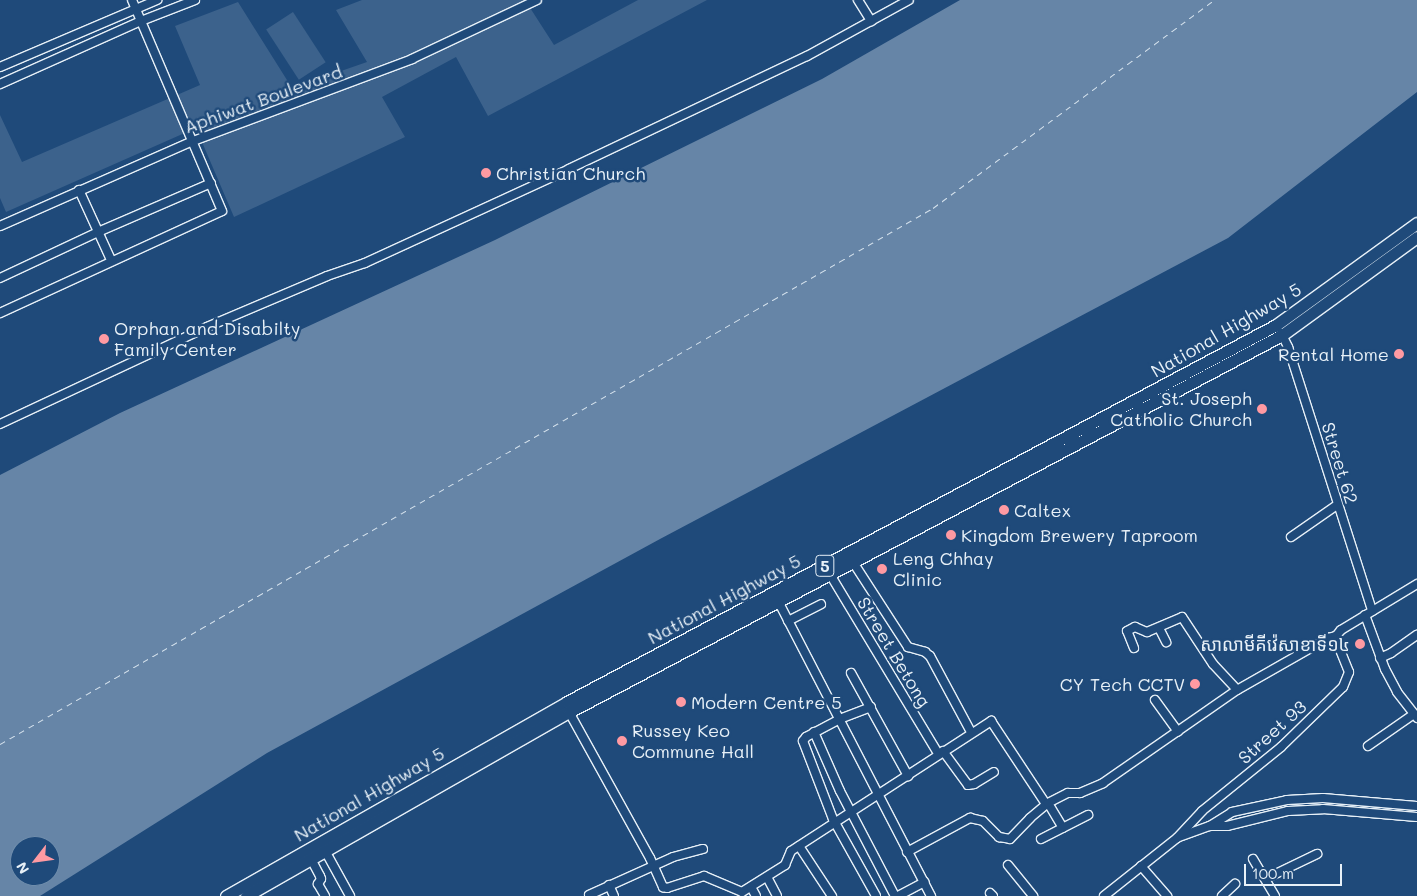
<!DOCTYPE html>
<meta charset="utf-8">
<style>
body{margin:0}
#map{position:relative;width:1417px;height:896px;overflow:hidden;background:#1f4a7a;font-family:Mali,"Noto Sans Khmer",sans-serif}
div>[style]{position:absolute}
.green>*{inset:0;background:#3c628c;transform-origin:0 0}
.water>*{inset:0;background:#6685a7}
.ferry>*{height:1px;margin-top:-0.5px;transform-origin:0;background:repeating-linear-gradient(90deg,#d4e1ec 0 6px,transparent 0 11px)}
.roads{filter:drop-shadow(1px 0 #e8f1f8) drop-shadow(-1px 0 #e8f1f8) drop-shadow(0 1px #e8f1f8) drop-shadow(0 -1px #e8f1f8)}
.minor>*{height:8px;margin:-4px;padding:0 4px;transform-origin:4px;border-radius:4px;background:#1f4a7a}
.highway>*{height:11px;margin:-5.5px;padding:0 5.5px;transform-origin:5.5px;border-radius:5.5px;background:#1f4a7a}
.dots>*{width:14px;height:14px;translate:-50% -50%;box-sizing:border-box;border:2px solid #1f4a7a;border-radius:50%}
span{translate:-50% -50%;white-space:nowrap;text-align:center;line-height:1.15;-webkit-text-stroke:5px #1f4a7a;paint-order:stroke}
.shield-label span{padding:1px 4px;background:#1f4a7a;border:1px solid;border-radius:4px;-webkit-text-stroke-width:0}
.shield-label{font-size:16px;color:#e8f1f8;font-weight:700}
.street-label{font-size:18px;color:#e8f1f8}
.poi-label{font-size:18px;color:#e8f1f8}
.left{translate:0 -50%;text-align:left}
.right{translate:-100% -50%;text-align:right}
.north{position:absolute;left:10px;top:836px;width:50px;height:50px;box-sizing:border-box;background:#1f4a7a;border:1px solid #6f8dac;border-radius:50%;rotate:240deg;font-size:14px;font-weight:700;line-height:20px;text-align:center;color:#e8f1f8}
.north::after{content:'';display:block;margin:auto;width:18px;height:22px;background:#ff9aa2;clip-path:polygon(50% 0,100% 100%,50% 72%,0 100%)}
.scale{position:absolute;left:1244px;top:864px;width:98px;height:22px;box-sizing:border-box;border:2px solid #e8f1f8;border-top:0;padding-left:6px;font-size:15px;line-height:18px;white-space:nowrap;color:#e8f1f8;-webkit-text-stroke:4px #1f4a7a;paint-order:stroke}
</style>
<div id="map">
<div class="green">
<i style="clip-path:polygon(362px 0,525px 0,554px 45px,638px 0,707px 0,488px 116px,456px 57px,382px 97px,405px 137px,234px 217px,196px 128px,6px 212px,0 198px,0 115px,22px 162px,200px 85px,175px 26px,238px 2px,292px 88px,367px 62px,336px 10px)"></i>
<i style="left:293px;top:12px;width:60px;height:32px;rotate:57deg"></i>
</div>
<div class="water">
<i style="clip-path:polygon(evenodd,960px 0,1417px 0,1417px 92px,1228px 238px,660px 539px,267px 753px,40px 896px,0 896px,0 475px,120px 413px,495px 240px,822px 79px,960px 0,20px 846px,50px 846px,50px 876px,20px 876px,20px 846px)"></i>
</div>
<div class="ferry">
<i style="left:0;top:744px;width:1076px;rotate:-29.88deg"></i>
<i style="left:933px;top:208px;width:350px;rotate:-36.5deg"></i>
</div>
<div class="roads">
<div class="minor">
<i style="left:858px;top:0;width:25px;rotate:58deg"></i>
<i style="left:0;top:67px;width:171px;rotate:-23.1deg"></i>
<i style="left:0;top:84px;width:154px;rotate:-24.1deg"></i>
<i style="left:141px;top:21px;width:58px;rotate:-21.3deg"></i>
<i style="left:79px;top:190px;width:77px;rotate:65.4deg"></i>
<i style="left:0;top:226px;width:211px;rotate:-23.8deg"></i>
<i style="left:193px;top:141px;width:234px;rotate:-20.5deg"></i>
<i style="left:412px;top:59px;width:138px;rotate:-25.3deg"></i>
<i style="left:0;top:278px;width:108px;rotate:-25.1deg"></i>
<i style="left:98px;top:232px;width:123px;rotate:-23.4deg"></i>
<i style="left:0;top:313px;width:244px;rotate:-24.7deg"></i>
<i style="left:222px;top:211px;width:229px;rotate:-113.1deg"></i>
<i style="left:1281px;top:333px;width:16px;rotate:63deg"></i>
<i style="left:1288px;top:347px;width:277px;rotate:72.3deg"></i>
<i style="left:0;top:424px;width:229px;rotate:-25.1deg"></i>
<i style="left:207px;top:327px;width:130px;rotate:-23deg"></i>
<i style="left:327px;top:276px;width:40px;rotate:-18.9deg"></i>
<i style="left:365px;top:263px;width:225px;rotate:-24.7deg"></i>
<i style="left:569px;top:169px;width:263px;rotate:-25.4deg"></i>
<i style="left:807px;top:56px;width:116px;rotate:-28.8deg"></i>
<i style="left:1291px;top:537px;width:56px;rotate:-34.8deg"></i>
<i style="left:851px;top:559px;width:105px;rotate:57.1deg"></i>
<i style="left:908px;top:647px;width:18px;rotate:16deg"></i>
<i style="left:925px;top:652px;width:6px;rotate:39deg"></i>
<i style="left:930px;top:656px;width:86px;rotate:61.7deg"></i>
<i style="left:828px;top:571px;width:213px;rotate:58.9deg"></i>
<i style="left:777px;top:599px;width:335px;rotate:62.6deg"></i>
<i style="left:1365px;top:615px;width:58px;rotate:69.7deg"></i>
<i style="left:1385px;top:669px;width:26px;rotate:62deg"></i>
<i style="left:1397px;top:692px;width:33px;rotate:52deg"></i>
<i style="left:788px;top:621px;width:37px;rotate:-27deg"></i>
<i style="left:1159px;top:628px;width:16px;rotate:63deg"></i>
<i style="left:1134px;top:648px;width:18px;rotate:-112deg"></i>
<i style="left:1127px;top:631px;width:9px;rotate:-27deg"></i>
<i style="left:1135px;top:627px;width:13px;rotate:23deg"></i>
<i style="left:1147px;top:632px;width:38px;rotate:-23deg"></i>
<i style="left:1182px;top:617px;width:56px;rotate:56.6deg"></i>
<i style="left:1213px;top:664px;width:35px;rotate:47deg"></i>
<i style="left:1380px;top:658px;width:12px;rotate:-24deg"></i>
<i style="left:1391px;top:653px;width:32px;rotate:-35deg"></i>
<i style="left:851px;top:673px;width:118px;rotate:61deg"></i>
<i style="left:1155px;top:700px;width:39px;rotate:54deg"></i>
<i style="left:871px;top:707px;width:33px;rotate:159deg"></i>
<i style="left:840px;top:719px;width:38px;rotate:152deg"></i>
<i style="left:806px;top:737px;width:5px;rotate:127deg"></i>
<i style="left:803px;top:741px;width:84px;rotate:69deg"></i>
<i style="left:833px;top:819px;width:88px;rotate:60.8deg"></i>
<i style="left:569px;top:712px;width:167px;rotate:61deg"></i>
<i style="left:650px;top:858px;width:32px;rotate:66deg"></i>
<i style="left:663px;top:887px;width:4px;rotate:14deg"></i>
<i style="left:667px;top:888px;width:39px;rotate:-18deg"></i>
<i style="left:704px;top:876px;width:41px;rotate:22.8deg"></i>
<i style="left:742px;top:892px;width:51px;rotate:-32.1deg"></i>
<i style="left:785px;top:865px;width:15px;rotate:-67deg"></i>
<i style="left:791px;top:851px;width:239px;rotate:-33deg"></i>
<i style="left:991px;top:721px;width:100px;rotate:56.5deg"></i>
<i style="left:814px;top:732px;width:64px;rotate:66.2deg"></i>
<i style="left:840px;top:791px;width:119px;rotate:62.4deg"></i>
<i style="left:1368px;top:746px;width:56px;rotate:-34.8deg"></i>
<i style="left:943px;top:751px;width:42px;rotate:53.7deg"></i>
<i style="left:968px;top:785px;width:6px;rotate:-9deg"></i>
<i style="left:974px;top:784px;width:23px;rotate:-31deg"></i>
<i style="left:1048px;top:803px;width:29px;rotate:59deg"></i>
<i style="left:1210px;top:826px;width:26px;rotate:-32deg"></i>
<i style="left:1232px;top:812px;width:56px;rotate:-12.3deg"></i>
<i style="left:1287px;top:800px;width:36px;rotate:-3deg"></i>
<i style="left:1323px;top:798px;width:94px;rotate:4.9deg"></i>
<i style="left:1179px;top:837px;width:33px;rotate:-20deg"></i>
<i style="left:1210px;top:826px;width:17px"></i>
<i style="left:1227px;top:826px;width:63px;rotate:-13.8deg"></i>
<i style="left:1288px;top:811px;width:35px;rotate:-3deg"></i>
<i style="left:1323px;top:809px;width:94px;rotate:4.9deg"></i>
<i style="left:1041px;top:839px;width:53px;rotate:-27.1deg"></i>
<i style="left:799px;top:846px;width:60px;rotate:56.6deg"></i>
<i style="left:323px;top:847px;width:56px;rotate:61.1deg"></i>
<i style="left:907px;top:852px;width:72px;rotate:-28.4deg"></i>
<i style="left:970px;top:818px;width:13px;rotate:13deg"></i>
<i style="left:983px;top:821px;width:23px;rotate:45deg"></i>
<i style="left:999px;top:837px;width:11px;rotate:10deg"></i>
<i style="left:1010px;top:839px;width:29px;rotate:-46deg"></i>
<i style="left:1030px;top:818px;width:23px;rotate:-40deg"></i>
<i style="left:1048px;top:803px;width:22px;rotate:-27deg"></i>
<i style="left:1068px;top:793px;width:12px"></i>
<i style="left:1080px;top:793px;width:25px;rotate:-23deg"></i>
<i style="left:1103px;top:783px;width:163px;rotate:-34.8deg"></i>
<i style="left:1237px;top:690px;width:105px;rotate:-29.7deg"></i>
<i style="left:1328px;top:638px;width:8px;rotate:-14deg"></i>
<i style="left:311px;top:859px;width:19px;rotate:62deg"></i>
<i style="left:320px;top:876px;width:3px;rotate:72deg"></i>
<i style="left:321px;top:879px;width:6px;rotate:121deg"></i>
<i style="left:318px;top:884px;width:14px;rotate:60deg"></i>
<i style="left:1253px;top:859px;width:43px;rotate:59.3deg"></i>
<i style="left:1008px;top:865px;width:40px;rotate:51deg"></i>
<i style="left:1141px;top:866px;width:40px;rotate:49deg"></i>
<i style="left:767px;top:877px;width:21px;rotate:62deg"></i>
<i style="left:1265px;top:879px;width:58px;rotate:-25.7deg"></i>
<i style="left:609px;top:885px;width:12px;rotate:66deg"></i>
<i style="left:751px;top:887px;width:10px;rotate:61deg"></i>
<i style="left:990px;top:893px;width:4px;rotate:45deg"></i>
<i style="left:589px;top:895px;width:92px;rotate:-24.3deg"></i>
<i style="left:673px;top:857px;width:31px;rotate:-15deg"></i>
<i style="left:898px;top:896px;width:30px;rotate:-28deg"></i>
<i style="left:1104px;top:896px;width:93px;rotate:-38.5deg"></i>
<i style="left:1177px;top:838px;width:37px;rotate:-47deg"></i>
<i style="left:1202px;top:811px;width:102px;rotate:-39deg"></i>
<i style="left:1281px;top:747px;width:86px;rotate:-44.1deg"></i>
<i style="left:1343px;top:687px;width:16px;rotate:-68deg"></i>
<i style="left:1349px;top:672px;width:31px;rotate:-112deg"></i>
<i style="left:1337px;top:643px;width:7px;rotate:-98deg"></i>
<i style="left:1336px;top:636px;width:8px;rotate:-50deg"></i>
<i style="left:1341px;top:630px;width:89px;rotate:-31.2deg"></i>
<i style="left:1222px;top:896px;width:18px;rotate:-43deg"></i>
</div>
<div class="highway">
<i style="left:226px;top:896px;width:392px;rotate:-29.6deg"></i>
<i style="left:567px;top:702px;width:803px;rotate:-28deg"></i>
<i style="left:1276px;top:325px;width:174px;rotate:-35.9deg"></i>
<i style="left:246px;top:896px;width:372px;rotate:-29.7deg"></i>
<i style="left:569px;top:712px;width:807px;rotate:-27.87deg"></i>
<i style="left:1282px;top:335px;width:167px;rotate:-36deg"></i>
</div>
</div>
<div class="dots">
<i style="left:486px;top:173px;background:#ff9aa2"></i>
<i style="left:104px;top:339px;background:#ff9aa2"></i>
<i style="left:1399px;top:354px;background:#ff9aa2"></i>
<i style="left:1262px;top:409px;background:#ff9aa2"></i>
<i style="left:1004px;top:510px;background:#ff9aa2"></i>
<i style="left:951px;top:535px;background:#ff9aa2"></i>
<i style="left:882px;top:569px;background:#ff9aa2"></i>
<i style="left:1360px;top:644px;background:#ff9aa2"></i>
<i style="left:1195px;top:684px;background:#ff9aa2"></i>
<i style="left:681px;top:702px;background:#ff9aa2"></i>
<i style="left:622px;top:741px;background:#ff9aa2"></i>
</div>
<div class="shield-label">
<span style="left:825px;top:566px">5</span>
</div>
<div class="street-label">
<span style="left:263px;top:99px;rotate:-20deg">Aphiwat Boulevard</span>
<span style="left:1226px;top:330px;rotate:-30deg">National Highway 5</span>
<span style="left:1340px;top:463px;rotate:73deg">Street 62</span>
<span style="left:724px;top:599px;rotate:-28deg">National Highway 5</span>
<span style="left:894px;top:652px;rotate:59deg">Street Betong</span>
<span style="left:1272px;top:732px;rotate:-42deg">Street 93</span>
<span style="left:369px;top:794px;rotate:-30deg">National Highway 5</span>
</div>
<div class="poi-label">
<span class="left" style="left:496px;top:173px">Christian Church</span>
<span class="left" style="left:114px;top:339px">Orphan and Disabilty<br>Family Center</span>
<span class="right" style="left:1389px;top:354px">Rental Home</span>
<span class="right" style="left:1252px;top:409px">St. Joseph<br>Catholic Church</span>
<span class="left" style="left:1014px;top:510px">Caltex</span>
<span class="left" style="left:961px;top:535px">Kingdom Brewery Taproom</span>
<span class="left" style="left:893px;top:569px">Leng Chhay<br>Clinic</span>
<span class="right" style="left:1350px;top:644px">សាលាមីគីវ៉េសាខាទី១៤</span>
<span class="right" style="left:1185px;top:684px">CY Tech CCTV</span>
<span class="left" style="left:691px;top:702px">Modern Centre 5</span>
<span class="left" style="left:632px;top:741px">Russey Keo<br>Commune Hall</span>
</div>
<div class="north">N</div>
<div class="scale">100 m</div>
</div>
